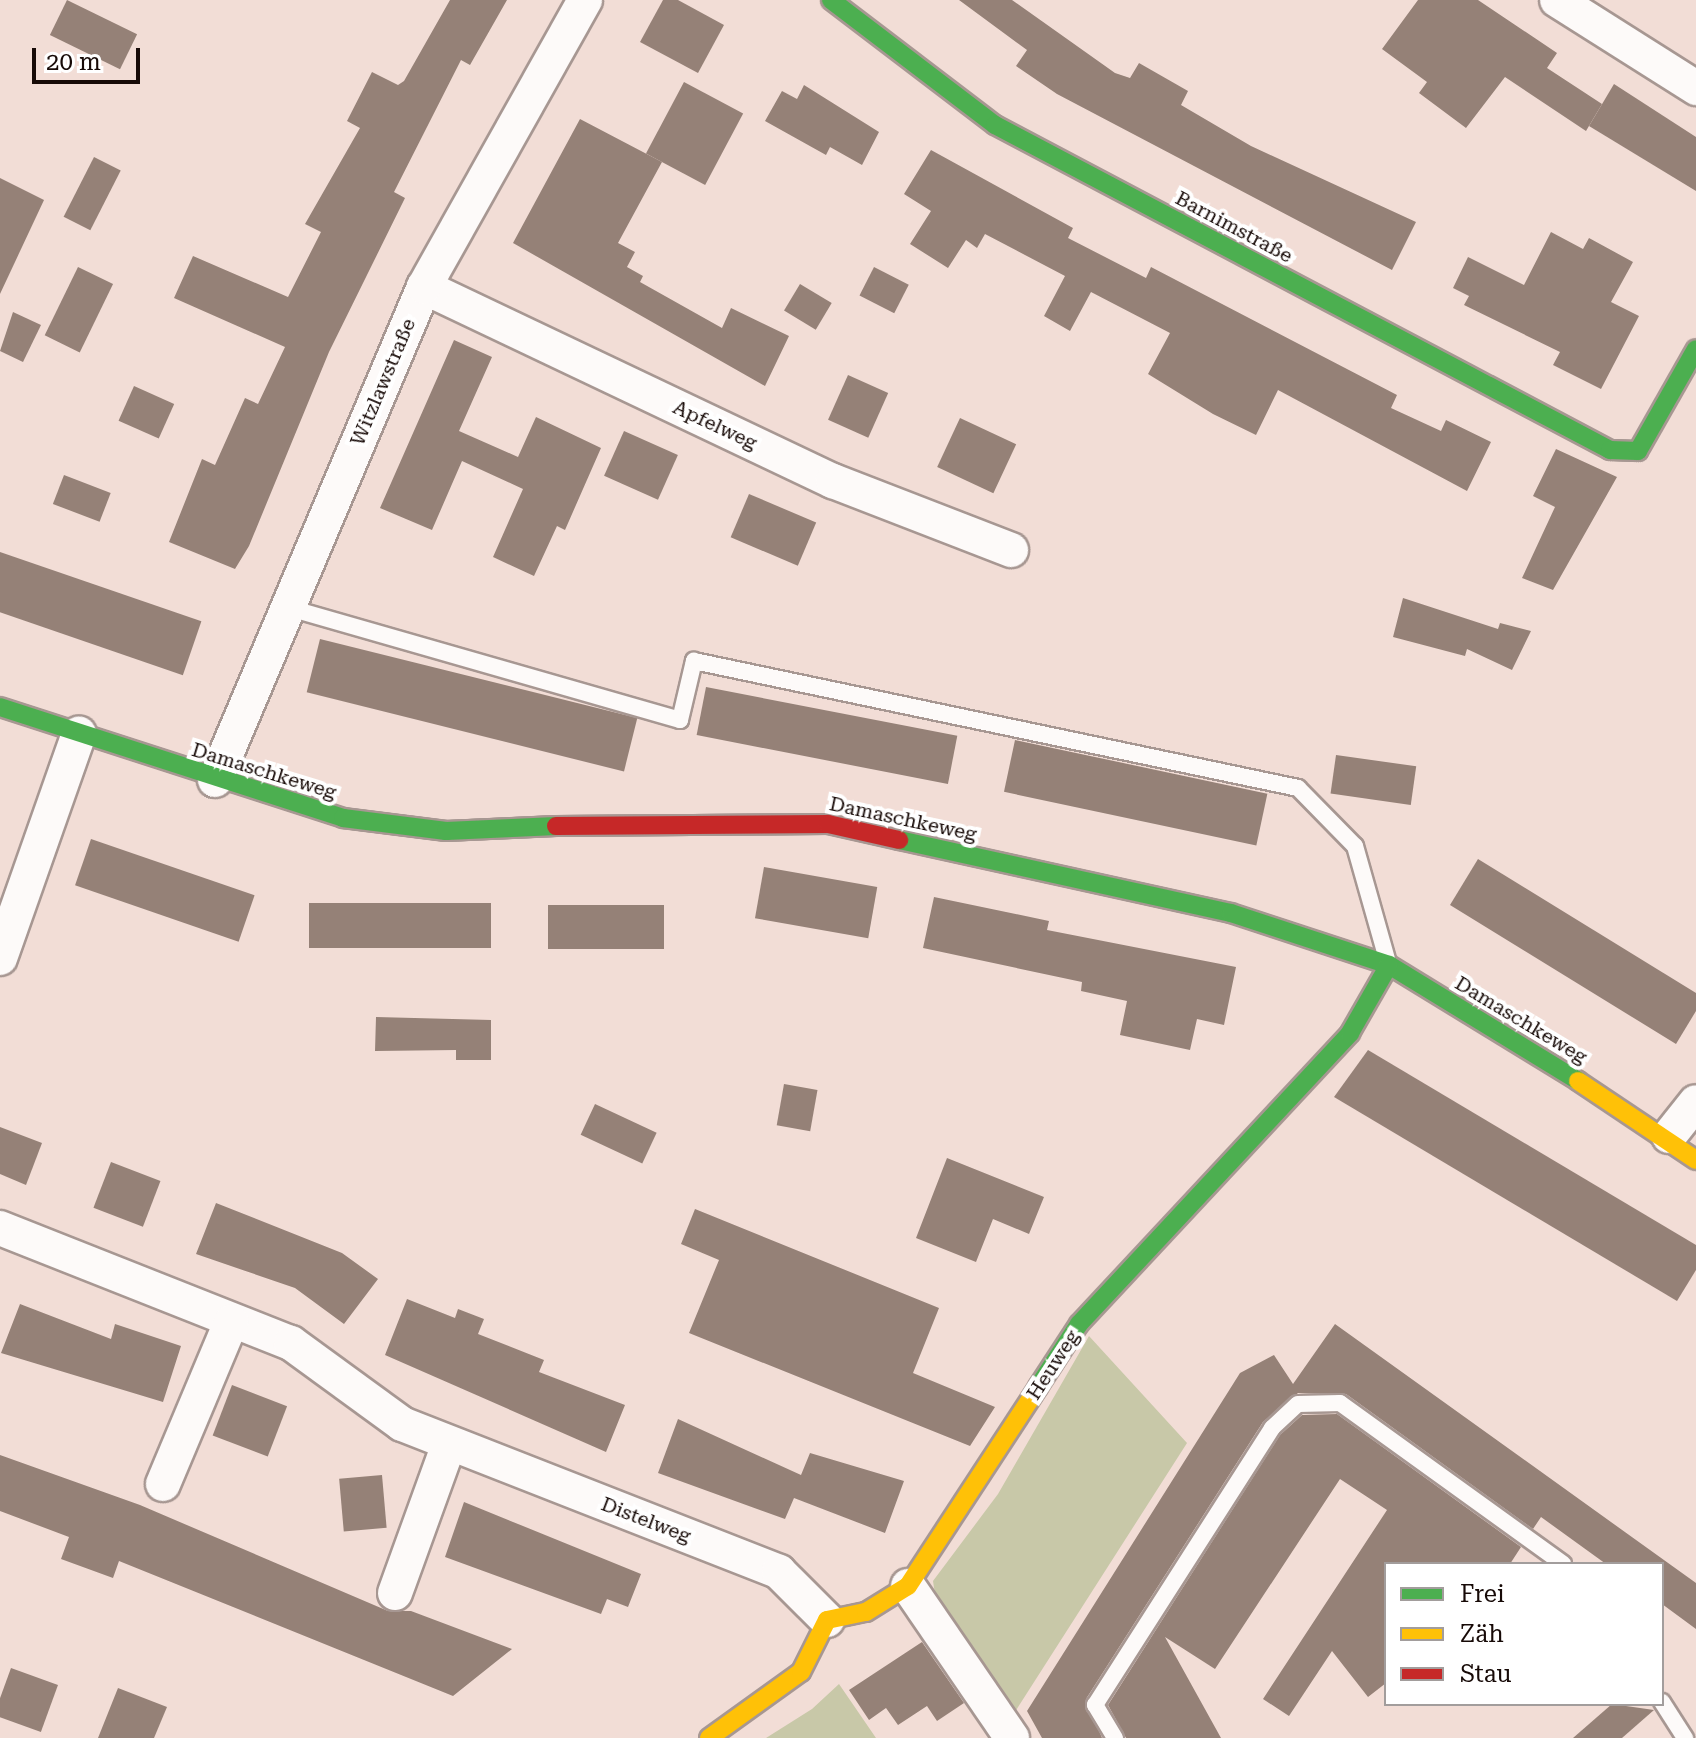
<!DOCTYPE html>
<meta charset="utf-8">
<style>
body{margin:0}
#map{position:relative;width:1696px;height:1738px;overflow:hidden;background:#f2ddd6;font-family:"Roboto Serif",serif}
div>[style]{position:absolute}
.green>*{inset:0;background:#c8c8a8}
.building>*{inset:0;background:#958177;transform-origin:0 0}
.roads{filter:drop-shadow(2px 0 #a79792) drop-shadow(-2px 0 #a79792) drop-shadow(0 2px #a79792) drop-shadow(0 -2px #a79792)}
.lane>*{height:16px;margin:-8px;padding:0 8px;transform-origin:8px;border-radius:8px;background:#fdfaf9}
.street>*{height:34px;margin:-17px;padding:0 17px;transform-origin:17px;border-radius:17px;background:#fdfaf9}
.fast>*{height:18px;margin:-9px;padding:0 9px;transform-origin:9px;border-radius:9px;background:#4caf50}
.slow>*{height:18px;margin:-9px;padding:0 9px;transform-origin:9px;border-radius:9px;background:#ffc107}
.jam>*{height:18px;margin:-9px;padding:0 9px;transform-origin:9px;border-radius:9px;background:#c62828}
span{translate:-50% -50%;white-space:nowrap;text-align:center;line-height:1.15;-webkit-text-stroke:8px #fff;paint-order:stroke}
.street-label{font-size:20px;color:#170a07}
.legend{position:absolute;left:1384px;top:1562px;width:280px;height:144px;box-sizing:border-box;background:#fff;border:2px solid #a29d9c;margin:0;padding:10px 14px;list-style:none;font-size:24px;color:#170a07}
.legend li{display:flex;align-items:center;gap:16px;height:40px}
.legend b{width:40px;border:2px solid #a29d9c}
.scale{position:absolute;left:32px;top:48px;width:108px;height:36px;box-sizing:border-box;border:4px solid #170a07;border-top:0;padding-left:10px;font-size:24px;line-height:28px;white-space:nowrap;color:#170a07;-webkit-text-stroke:6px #fff;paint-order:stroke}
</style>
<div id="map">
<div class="green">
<i style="clip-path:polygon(1089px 1336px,1187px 1443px,1013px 1715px,936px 1601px,933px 1581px,998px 1494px)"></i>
<i style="clip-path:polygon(839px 1684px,876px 1738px,766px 1738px,812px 1709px)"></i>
</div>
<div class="building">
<i style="left:67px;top:0;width:78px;height:39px;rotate:26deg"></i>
<i style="clip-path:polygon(450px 0,507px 0,470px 65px,461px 60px,394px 192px,405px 198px,329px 352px,249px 546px,235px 569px,169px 542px,202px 459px,215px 465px,245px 398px,258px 404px,285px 347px,174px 298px,193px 256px,288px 297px,321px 232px,305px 224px,360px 128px,347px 121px,372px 72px,398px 85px,404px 81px)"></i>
<i style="clip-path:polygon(663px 0,678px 0,724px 25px,698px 73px,640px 42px)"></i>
<i style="clip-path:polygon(959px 0,1012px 0,1115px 73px,1130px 78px,1139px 63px,1188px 91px,1181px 105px,1251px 146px,1416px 222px,1392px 270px,1057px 94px,1016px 66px,1027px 50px)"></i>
<i style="clip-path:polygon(1418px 0,1478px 0,1557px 53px,1547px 68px,1602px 104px,1586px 131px,1505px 77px,1466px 128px,1419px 93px,1427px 82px,1382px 49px)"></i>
<i style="left:684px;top:82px;width:67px;height:81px;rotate:28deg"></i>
<i style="clip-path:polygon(1614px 84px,1696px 137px,1696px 191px,1589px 126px)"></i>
<i style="clip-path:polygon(804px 85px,879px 132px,862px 165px,830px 147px,826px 155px,765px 121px,782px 91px,797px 99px)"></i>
<i style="clip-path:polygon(580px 119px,662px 162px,618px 243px,635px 252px,627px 267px,643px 276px,640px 282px,722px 328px,731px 308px,789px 336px,765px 386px,513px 243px)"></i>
<i style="clip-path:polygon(931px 150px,1073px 228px,1068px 238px,1146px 278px,1151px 267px,1397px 395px,1391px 408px,1441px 431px,1446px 420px,1491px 442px,1467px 491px,1278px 390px,1256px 435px,1213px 414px,1148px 374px,1170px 333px,1091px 292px,1070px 331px,1044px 316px,1065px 276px,985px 234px,977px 248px,966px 240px,948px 268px,910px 244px,931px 211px,904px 194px)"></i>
<i style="left:94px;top:157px;width:30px;height:67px;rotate:27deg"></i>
<i style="clip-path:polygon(0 178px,44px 200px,0 294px)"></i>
<i style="clip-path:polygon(1551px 232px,1583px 249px,1589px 238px,1633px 262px,1611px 302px,1639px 316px,1601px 389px,1553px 365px,1560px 352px,1464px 305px,1469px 296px,1453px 288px,1468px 257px,1524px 285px)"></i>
<i style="left:78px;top:267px;width:39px;height:76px;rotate:26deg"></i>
<i style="left:874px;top:267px;width:39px;height:32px;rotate:27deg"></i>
<i style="left:800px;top:284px;width:37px;height:31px;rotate:31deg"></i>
<i style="clip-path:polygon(13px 312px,41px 325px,23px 362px,0 351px)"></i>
<i style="clip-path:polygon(454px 340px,492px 357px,459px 431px,518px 457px,536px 417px,601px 448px,565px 530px,557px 526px,534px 576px,493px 557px,523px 489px,462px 461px,432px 530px,380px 508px)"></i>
<i style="left:848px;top:375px;width:44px;height:49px;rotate:24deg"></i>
<i style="left:134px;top:386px;width:44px;height:38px;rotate:24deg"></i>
<i style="left:960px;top:418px;width:62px;height:54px;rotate:25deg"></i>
<i style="left:624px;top:431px;width:59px;height:49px;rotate:24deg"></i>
<i style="clip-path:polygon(1556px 449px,1617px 477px,1553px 590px,1522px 578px,1555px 507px,1533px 496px)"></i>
<i style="left:64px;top:475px;width:50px;height:31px;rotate:21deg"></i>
<i style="left:749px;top:494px;width:73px;height:47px;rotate:23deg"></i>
<i style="left:0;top:552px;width:213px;height:57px;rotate:19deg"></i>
<i style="clip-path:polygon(1403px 598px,1498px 629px,1500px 623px,1531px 631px,1512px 670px,1467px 649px,1465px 656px,1393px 637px)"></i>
<i style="left:320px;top:639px;width:327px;height:55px;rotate:14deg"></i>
<i style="left:706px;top:687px;width:256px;height:49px;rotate:11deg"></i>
<i style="left:1015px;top:740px;width:258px;height:53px;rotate:12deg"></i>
<i style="left:1336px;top:755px;width:81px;height:39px;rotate:8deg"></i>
<i style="left:91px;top:839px;width:173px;height:49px;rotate:19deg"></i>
<i style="clip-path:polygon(1478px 859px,1696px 993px,1696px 1011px,1676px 1044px,1450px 905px)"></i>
<i style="left:764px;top:867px;width:115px;height:52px;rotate:10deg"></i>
<i style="clip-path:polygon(934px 897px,1049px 921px,1047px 930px,1236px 967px,1224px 1025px,1197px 1019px,1190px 1050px,1120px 1035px,1127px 1001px,1081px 991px,1082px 982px,923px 948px)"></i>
<i style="left:491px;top:903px;width:45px;height:182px;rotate:90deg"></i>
<i style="left:548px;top:905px;width:116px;height:44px"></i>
<i style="clip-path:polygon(376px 1017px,491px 1020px,491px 1060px,456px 1060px,456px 1050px,375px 1051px)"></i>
<i style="clip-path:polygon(1368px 1050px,1696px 1245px,1696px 1270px,1677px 1301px,1334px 1097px)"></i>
<i style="left:784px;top:1084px;width:34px;height:42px;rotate:10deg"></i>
<i style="left:595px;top:1104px;width:68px;height:34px;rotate:25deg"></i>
<i style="clip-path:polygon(0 1127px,42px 1143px,26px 1185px,0 1174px)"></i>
<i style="clip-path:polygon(947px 1158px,1044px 1197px,1029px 1234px,993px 1219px,976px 1262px,916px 1238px)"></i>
<i style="left:111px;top:1162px;width:53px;height:49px;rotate:21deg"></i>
<i style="clip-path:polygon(216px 1203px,342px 1253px,378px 1279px,344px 1324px,295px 1288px,196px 1254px)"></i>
<i style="clip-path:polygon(695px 1209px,939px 1308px,913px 1373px,995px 1407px,970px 1446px,689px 1333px,719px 1260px,681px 1244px)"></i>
<i style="clip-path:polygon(407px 1299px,455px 1318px,458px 1309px,484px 1319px,478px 1334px,544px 1360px,539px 1372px,625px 1405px,606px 1452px,385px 1355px)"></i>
<i style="clip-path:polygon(20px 1304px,111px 1339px,115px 1324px,181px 1346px,163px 1402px,1px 1353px)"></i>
<i style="clip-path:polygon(1335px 1324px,1696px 1583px,1696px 1629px,1662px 1604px,1662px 1564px,1606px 1564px,1541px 1517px,1533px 1529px,1346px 1394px,1298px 1393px,1263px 1422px,1086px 1699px,1102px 1738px,1042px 1738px,1027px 1711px,1240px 1373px,1274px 1355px,1293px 1384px)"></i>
<i style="left:232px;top:1385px;width:59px;height:54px;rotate:21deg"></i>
<i style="clip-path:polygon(1337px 1414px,1521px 1547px,1510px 1564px,1386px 1564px,1386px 1683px,1368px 1697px,1332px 1651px,1289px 1716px,1263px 1699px,1387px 1510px,1340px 1479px,1215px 1669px,1165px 1637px,1221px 1738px,1126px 1738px,1108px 1705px,1280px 1435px,1302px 1415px)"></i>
<i style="clip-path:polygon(678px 1419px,801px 1475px,810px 1453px,904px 1481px,885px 1533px,794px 1498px,785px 1519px,658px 1473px)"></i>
<i style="clip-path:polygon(0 1455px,140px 1505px,388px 1611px,411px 1611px,512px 1649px,453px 1696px,119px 1561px,113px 1578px,61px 1559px,69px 1537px,0 1511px)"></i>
<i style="left:382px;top:1475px;width:53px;height:43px;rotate:85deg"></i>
<i style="clip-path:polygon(464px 1502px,641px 1574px,628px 1607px,607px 1599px,601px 1614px,445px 1557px)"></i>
<i style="clip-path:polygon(922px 1642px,964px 1703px,937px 1721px,927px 1706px,898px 1725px,886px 1708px,869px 1720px,849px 1690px)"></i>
<i style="left:11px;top:1668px;width:50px;height:50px;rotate:20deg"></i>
<i style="clip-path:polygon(118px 1688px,167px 1707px,154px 1738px,98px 1738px)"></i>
<i style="clip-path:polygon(1612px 1704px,1654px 1710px,1622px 1738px,1573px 1738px)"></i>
</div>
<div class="roads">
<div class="lane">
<i style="left:286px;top:607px;width:410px;rotate:16deg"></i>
<i style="left:680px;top:720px;width:61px;rotate:-76.7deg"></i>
<i style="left:694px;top:661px;width:617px;rotate:11.87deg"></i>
<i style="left:1298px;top:788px;width:81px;rotate:45.5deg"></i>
<i style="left:1355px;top:846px;width:117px;rotate:74.2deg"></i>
<i style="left:1662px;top:1702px;width:43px;rotate:57.4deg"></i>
<i style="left:1115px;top:1738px;width:39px;rotate:-121deg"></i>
<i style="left:1095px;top:1705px;width:329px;rotate:-57.4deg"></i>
<i style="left:1272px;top:1428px;width:35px;rotate:-43deg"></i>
<i style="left:1298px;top:1404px;width:42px;rotate:-1.4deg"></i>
<i style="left:1340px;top:1403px;width:275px;rotate:35.8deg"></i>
</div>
<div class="street">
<i style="left:1557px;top:0;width:165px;rotate:32.3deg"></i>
<i style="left:424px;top:287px;width:453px;rotate:25.4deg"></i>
<i style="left:833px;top:481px;width:191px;rotate:21.2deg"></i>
<i style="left:215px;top:780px;width:535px;rotate:-67.03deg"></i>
<i style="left:424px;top:287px;width:329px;rotate:-60.7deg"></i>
<i style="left:0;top:958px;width:238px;rotate:-70.6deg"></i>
<i style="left:1669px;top:1136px;width:43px;rotate:-51.5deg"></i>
<i style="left:0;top:1228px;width:313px;rotate:21.6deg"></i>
<i style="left:291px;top:1343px;width:137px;rotate:36.1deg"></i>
<i style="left:402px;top:1424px;width:405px;rotate:21.4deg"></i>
<i style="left:779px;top:1572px;width:68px;rotate:45deg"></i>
<i style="left:163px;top:1484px;width:176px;rotate:-67.2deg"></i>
<i style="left:908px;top:1586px;width:184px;rotate:55.6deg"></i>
<i style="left:395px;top:1593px;width:158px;rotate:-70.1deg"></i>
</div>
<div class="fast">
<i style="left:831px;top:0;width:206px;rotate:37.3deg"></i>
<i style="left:995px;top:125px;width:696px;rotate:27.85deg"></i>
<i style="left:1610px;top:450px;width:28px;rotate:2deg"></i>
<i style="left:1638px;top:451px;width:117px;rotate:-60.4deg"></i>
<i style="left:0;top:707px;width:361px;rotate:17.9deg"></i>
<i style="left:343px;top:818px;width:104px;rotate:7.2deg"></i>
<i style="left:446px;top:831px;width:110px;rotate:-2.6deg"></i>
<i style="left:899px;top:840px;width:340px;rotate:12.4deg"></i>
<i style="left:1231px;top:913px;width:166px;rotate:18.2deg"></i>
<i style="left:1389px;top:965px;width:222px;rotate:31.5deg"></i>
<i style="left:1038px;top:1387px;width:75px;rotate:-56.9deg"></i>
<i style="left:1079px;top:1324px;width:398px;rotate:-47deg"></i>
<i style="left:1350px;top:1033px;width:78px;rotate:-60.2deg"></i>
</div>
<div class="slow">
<i style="left:1578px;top:1081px;width:142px;rotate:33.8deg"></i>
<i style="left:709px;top:1738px;width:113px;rotate:-35.7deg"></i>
<i style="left:801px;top:1672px;width:58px;rotate:-63.4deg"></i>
<i style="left:827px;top:1620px;width:40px;rotate:-12deg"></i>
<i style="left:866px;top:1612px;width:49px;rotate:-31.8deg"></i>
<i style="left:908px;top:1586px;width:238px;rotate:-56.8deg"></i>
</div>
<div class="jam">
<i style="left:556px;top:826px;width:272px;rotate:-0.4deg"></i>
<i style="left:828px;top:824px;width:73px;rotate:12.7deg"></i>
</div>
</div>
<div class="street-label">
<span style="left:1234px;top:227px;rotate:28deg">Barnimstraße</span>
<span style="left:383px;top:382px;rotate:-67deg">Witzlawstraße</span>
<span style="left:715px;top:425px;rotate:25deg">Apfelweg</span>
<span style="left:264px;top:771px;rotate:17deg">Damaschkeweg</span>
<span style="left:903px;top:819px;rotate:12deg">Damaschkeweg</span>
<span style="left:1521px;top:1020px;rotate:31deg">Damaschkeweg</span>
<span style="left:1053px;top:1365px;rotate:-57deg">Heuweg</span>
<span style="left:646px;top:1520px;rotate:21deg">Distelweg</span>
</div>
<ul class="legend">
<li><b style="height:10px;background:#4caf50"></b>Frei</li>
<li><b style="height:10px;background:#ffc107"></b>Zäh</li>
<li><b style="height:10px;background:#c62828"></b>Stau</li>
</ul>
<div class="scale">20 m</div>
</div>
